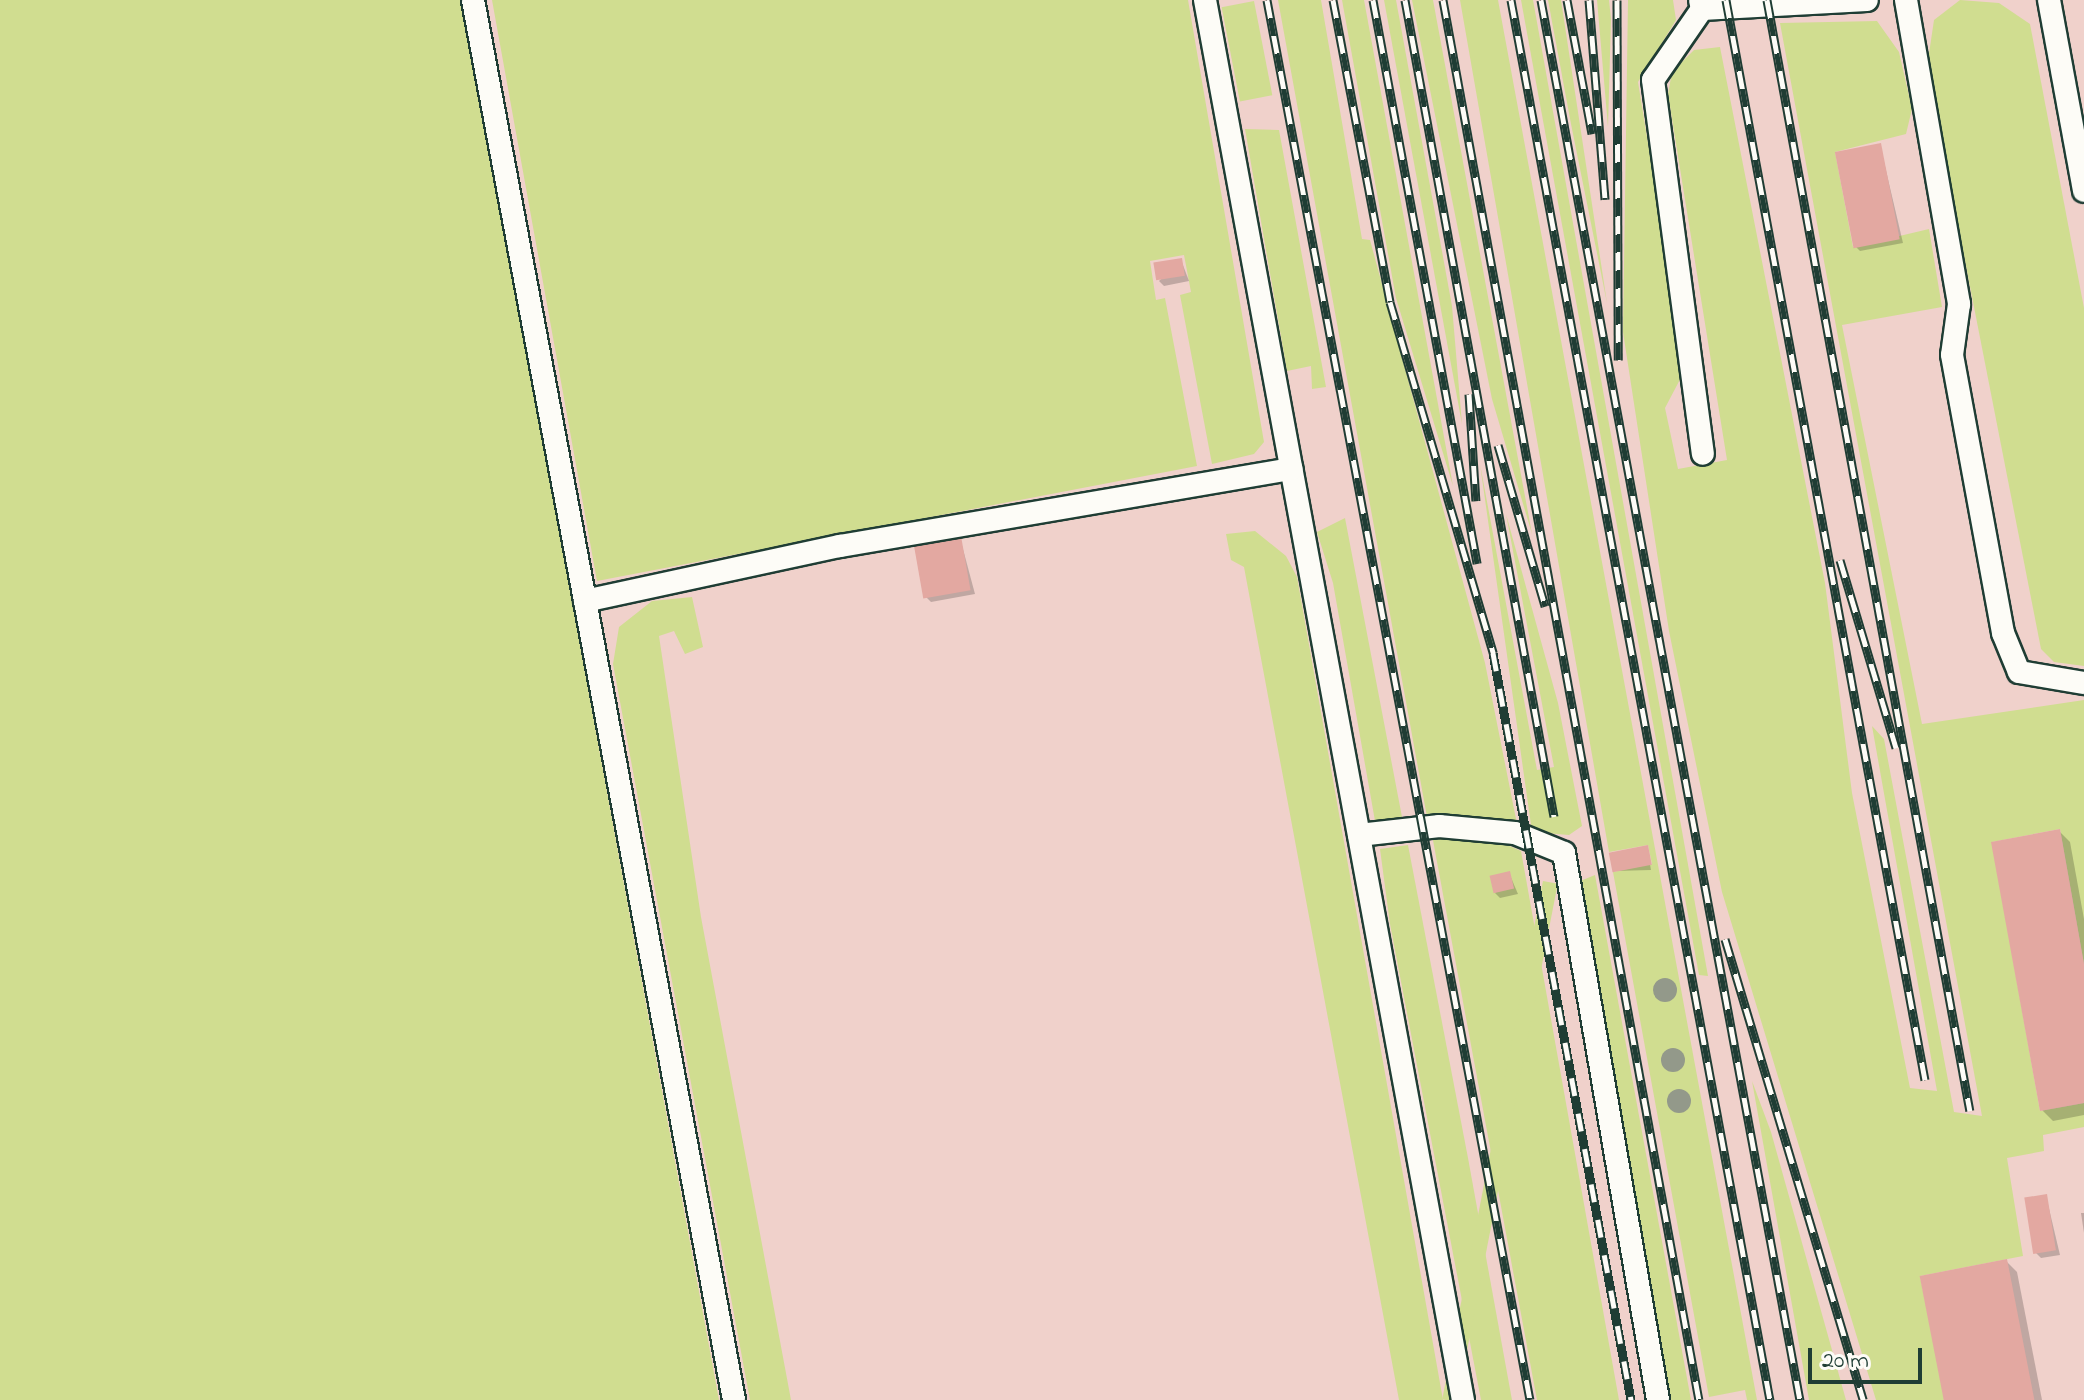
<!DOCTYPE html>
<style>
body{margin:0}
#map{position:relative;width:2084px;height:1400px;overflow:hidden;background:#f5e3dd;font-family:"Indie Flower",sans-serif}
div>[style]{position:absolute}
.built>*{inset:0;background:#f0d1cb}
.green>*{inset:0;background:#d0dd90;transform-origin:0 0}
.shadow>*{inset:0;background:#0003}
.building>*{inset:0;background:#e3a8a1;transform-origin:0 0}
.roads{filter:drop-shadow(2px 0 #1f3d34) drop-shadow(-2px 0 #1f3d34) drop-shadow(0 2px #1f3d34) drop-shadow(0 -2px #1f3d34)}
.service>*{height:22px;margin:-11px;padding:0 11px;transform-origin:11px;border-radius:11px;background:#fdfcf7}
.rail>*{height:9px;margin-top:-4.5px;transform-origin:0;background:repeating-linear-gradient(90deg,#fdfcf7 0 18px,#1f3d34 0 36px);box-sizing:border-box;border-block:2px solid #1f3d34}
.trees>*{width:24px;height:24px;margin:-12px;border-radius:50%;background:#93998a}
span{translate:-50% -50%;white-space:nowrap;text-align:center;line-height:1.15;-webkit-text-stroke:8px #fdfcf7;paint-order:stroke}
.scale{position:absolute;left:1808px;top:1348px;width:114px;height:36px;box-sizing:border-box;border:4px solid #1f3d34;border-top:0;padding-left:10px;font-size:24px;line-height:28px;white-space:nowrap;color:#1f3d34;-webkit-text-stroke:6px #fdfcf7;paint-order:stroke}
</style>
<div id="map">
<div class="built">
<i style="clip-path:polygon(396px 0,2084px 0,2084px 1400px,654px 1400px)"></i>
</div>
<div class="green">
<i style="clip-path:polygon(0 0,461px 0,719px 1400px,0 1400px)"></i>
<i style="clip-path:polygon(492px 0,1188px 0,1264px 442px,1254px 454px,1212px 464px,1180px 295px,1191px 292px,1184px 255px,1150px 261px,1156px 300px,1165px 298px,1197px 466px,597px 581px)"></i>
<i style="clip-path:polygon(1278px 0,1321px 0,1362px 239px,1370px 240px,1485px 663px,1517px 824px,1427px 817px)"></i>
<i style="clip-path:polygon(1342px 0,1364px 0,1453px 486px,1396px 298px)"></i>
<i style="clip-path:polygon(1384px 0,1396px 0,1452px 306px,1462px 424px)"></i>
<i style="clip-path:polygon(1412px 0,1433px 0,1532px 534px,1492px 399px)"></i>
<i style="clip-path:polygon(1460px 0,1498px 0,1757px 1400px,1747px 1400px,1745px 1390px,1709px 1397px,1613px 872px,1652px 864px,1648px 845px,1609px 852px)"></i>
<i style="clip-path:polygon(1521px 0,1533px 0,1708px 976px,1699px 975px)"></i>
<i style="clip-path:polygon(1548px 0,1561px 0,1607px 303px,1571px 124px)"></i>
<i style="clip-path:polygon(1597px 0,1609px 0,1611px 19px,1608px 127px)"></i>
<i style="clip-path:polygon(1628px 0,1673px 0,1676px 20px,1638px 82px,1685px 370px,1665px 408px,1678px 469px,1727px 460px,1668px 94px,1672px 72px,1694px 50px,1720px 47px,1825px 583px,1852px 793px,1910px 1088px,1937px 1091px,1872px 726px,1884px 739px,1954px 1112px,1982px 1116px,1780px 23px,1877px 21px,1899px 52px,1912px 109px,1906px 134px,1835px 152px,1853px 247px,1929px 229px,1942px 307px,1842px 325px,1922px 724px,2084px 700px,2084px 964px,2060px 829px,1992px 842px,2040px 1111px,2084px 1103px,2084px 1127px,2043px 1135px,2044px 1151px,2007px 1158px,2023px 1256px,1920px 1276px,1945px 1400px,1876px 1400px,1722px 892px,1669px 631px,1623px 332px)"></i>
<i style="clip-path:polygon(1960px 0,1999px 3px,2030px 24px,2084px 308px,2084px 666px,2054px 662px,2041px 649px,1927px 67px,1934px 20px)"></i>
<i style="left:1254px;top:1px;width:96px;height:33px;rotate:79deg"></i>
<i style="clip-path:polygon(1245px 129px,1279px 130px,1326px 387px,1312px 389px,1311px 366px,1287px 371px)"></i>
<i style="clip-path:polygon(1480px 464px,1537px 770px,1554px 767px,1506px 514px,1558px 703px,1582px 826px,1569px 835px,1532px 832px)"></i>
<i style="clip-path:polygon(1345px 518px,1402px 817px,1375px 821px,1333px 583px,1317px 532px)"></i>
<i style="clip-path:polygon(1255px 531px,1286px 556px,1297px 577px,1443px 1400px,1399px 1400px,1244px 567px,1231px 560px,1226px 534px)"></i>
<i style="clip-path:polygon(692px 597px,703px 647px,685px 654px,674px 631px,659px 636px,701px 917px,791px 1400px,750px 1400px,613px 664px,619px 627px,652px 601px)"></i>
<i style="clip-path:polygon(1432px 835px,1498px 841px,1521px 851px,1619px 1400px,1537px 1400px)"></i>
<i style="clip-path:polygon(1408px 845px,1468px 1158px,1512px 1400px,1481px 1400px,1390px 924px,1380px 849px)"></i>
<i style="clip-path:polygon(1595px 875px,1691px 1400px,1669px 1400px,1619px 1140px,1573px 884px)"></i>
<i style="left:1543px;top:881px;width:15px;height:528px;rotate:11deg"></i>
<i style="clip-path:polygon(1752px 1081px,1771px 1132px,1846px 1400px,1809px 1400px)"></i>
</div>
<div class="shadow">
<i style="clip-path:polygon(1880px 145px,1903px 243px,1860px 251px,1855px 246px)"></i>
<i style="clip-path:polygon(1181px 260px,1189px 281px,1164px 286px,1159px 281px)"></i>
<i style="clip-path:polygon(960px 538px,975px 594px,931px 602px,926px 597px)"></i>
<i style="clip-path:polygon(2059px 831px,2070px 842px,2084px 919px,2084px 1115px,2053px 1121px,2042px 1110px)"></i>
<i style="clip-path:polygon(1647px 847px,1651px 870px,1615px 871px)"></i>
<i style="clip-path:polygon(1509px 873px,1518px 894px,1500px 898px,1495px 893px)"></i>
<i style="clip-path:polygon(2046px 1196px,2060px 1255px,2041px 1258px,2036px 1253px)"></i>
<i style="clip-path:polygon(2081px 1213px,2084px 1213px,2084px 1233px)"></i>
<i style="clip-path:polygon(2006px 1261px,2017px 1272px,2042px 1400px,1947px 1400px)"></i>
</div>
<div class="building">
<i style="left:1881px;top:143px;width:98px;height:47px;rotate:79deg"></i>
<i style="left:1182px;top:258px;width:18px;height:29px;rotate:81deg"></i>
<i style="left:961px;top:536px;width:55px;height:48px;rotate:80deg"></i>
<i style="clip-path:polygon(2060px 829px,2084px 964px,2084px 1103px,2040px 1111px,1991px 842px)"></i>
<i style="left:1648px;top:845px;width:20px;height:40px;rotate:79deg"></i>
<i style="left:1510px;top:871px;width:18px;height:21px;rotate:77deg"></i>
<i style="left:2047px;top:1194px;width:57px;height:23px;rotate:81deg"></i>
<i style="left:2007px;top:1259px;width:144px;height:89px;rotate:79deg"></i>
</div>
<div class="roads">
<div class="service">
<i style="left:473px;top:0;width:1424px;rotate:79.44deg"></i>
<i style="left:1205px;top:0;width:1424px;rotate:79.56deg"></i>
<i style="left:1700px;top:0;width:9px;rotate:77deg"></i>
<i style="left:1702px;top:9px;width:165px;rotate:-3.1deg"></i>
<i style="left:1906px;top:0;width:309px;rotate:80.1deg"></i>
<i style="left:1959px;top:304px;width:51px;rotate:97.8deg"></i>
<i style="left:1952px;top:355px;width:283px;rotate:79.6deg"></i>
<i style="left:2003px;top:633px;width:42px;rotate:67.7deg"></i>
<i style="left:2019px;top:672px;width:66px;rotate:9.6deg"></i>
<i style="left:2049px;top:0;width:194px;rotate:79.6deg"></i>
<i style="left:1702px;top:9px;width:86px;rotate:124.6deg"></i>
<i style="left:1653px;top:80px;width:377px;rotate:82.4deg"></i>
<i style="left:585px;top:601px;width:261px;rotate:-12.2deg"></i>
<i style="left:840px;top:546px;width:458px;rotate:-9.7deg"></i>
<i style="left:1359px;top:835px;width:81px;rotate:-6.4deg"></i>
<i style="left:1439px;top:826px;width:76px;rotate:5.3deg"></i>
<i style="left:1515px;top:833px;width:53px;rotate:22.2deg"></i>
<i style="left:1564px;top:853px;width:555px;rotate:80.25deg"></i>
</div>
</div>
<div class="rail">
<i style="left:1267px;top:0;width:1424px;rotate:79.36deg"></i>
<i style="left:1333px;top:0;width:307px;rotate:79.3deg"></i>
<i style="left:1390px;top:302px;width:366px;rotate:73.6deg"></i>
<i style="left:1493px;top:653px;width:760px;rotate:79.53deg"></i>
<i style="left:1373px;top:0;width:573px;rotate:79.53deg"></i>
<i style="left:1405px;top:0;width:830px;rotate:79.66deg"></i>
<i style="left:1443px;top:0;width:1423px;rotate:79.64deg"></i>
<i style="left:1511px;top:0;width:1424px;rotate:79.52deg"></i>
<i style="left:1541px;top:0;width:1424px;rotate:79.52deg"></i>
<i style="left:1567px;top:0;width:136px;rotate:79.4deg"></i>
<i style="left:1589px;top:0;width:200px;rotate:85.4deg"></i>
<i style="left:1617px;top:0;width:360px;rotate:89.8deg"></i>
<i style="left:1726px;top:0;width:1098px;rotate:79.56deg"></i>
<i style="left:1767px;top:0;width:1129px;rotate:79.65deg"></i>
<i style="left:1469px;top:394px;width:107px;rotate:86.3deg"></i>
<i style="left:1498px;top:445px;width:168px;rotate:73.7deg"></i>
<i style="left:1840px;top:560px;width:196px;rotate:73.4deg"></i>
<i style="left:1725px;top:939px;width:481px;rotate:73.3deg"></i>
</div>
<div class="trees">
<i style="left:1665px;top:990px"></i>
<i style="left:1673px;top:1060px"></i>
<i style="left:1679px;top:1101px"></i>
</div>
<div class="scale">20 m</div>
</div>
